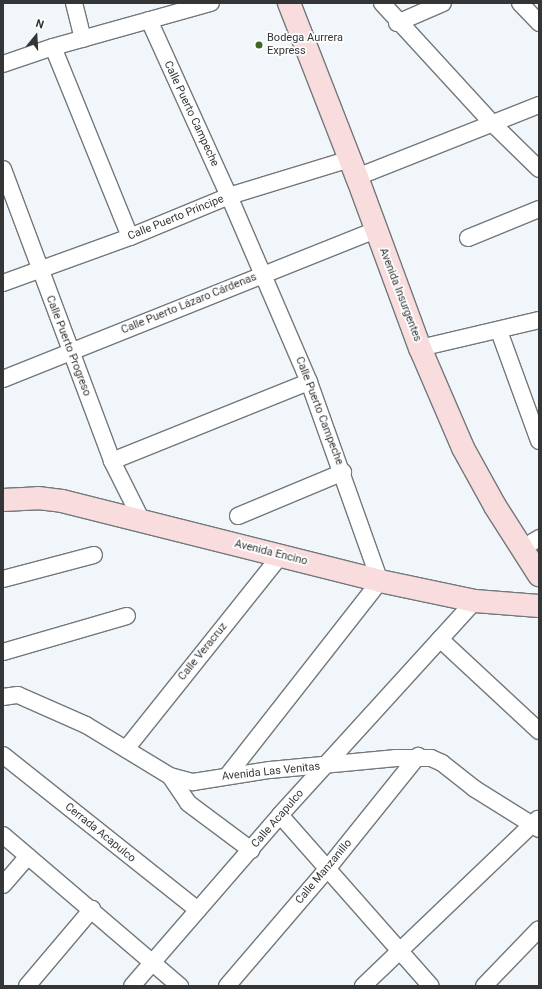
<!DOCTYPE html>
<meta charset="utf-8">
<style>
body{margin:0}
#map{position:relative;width:542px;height:989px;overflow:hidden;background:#f1f6fa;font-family:Roboto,sans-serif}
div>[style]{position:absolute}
.roads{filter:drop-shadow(1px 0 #73787b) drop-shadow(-1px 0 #73787b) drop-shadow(0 1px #73787b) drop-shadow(0 -1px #73787b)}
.minor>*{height:16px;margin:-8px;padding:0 8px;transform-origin:8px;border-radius:8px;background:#fff}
.secondary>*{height:22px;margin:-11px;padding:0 11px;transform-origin:11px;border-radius:11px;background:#f9dcdd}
.dots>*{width:11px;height:11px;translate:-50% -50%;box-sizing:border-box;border:2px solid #fff;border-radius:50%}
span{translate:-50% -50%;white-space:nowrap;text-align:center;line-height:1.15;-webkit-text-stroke:3.5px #fff;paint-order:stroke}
.poi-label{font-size:11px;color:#333536}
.left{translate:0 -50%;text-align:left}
.street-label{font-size:11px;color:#333536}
.frame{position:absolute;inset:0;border:4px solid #333536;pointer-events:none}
.north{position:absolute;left:16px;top:16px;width:40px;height:40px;-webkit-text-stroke:3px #fff;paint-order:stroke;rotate:18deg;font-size:11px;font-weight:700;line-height:16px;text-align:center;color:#333536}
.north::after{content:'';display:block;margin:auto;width:14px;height:18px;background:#333536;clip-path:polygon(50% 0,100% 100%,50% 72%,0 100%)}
</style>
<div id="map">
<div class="roads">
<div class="minor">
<i style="left:74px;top:3px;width:37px;rotate:76deg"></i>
<i style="left:382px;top:3px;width:161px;rotate:47.5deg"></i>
<i style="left:491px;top:122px;width:67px;rotate:44.4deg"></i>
<i style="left:520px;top:3px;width:28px;rotate:46deg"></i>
<i style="left:149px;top:20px;width:193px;rotate:65.6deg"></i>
<i style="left:229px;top:196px;width:202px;rotate:66.7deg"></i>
<i style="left:309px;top:382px;width:211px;rotate:70.4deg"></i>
<i style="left:380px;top:581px;width:246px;rotate:128.1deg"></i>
<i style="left:397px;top:23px;width:50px;rotate:-23.5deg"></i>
<i style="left:53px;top:47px;width:205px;rotate:67.9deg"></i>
<i style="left:3px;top:64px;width:53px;rotate:-18.8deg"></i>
<i style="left:53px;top:47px;width:164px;rotate:-15.6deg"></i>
<i style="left:3px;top:169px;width:312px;rotate:69.5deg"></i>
<i style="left:112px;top:461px;width:65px;rotate:63.4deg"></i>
<i style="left:357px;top:177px;width:196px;rotate:-21.6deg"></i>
<i style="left:468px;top:238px;width:77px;rotate:-22.2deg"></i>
<i style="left:3px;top:283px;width:135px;rotate:-19.9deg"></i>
<i style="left:130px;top:237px;width:107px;rotate:-22.5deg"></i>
<i style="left:229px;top:196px;width:127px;rotate:-17deg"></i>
<i style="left:499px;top:331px;width:117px;rotate:70deg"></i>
<i style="left:420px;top:348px;width:122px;rotate:-13.2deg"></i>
<i style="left:3px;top:379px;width:401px;rotate:-21.8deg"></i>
<i style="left:112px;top:461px;width:212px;rotate:-21.9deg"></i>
<i style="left:238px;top:516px;width:114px;rotate:-22.7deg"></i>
<i style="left:521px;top:549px;width:21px;rotate:-31deg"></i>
<i style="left:3px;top:579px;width:94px;rotate:-14.8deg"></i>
<i style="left:440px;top:639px;width:135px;rotate:42.9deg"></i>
<i style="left:3px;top:652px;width:129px;rotate:-16.2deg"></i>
<i style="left:3px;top:697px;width:15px;rotate:-8deg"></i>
<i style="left:18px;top:695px;width:74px;rotate:23.8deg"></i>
<i style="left:86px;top:725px;width:98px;rotate:31.3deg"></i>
<i style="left:170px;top:776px;width:24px;rotate:15deg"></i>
<i style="left:193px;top:782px;width:78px;rotate:-8.9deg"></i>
<i style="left:270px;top:770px;width:127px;rotate:-5.4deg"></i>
<i style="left:396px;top:758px;width:35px"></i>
<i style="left:431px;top:758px;width:12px;rotate:24deg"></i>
<i style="left:442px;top:763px;width:42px;rotate:38.2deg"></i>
<i style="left:475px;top:789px;width:75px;rotate:32deg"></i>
<i style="left:126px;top:749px;width:248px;rotate:-51.4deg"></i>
<i style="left:3px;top:755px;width:249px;rotate:38.5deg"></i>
<i style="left:170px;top:776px;width:32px;rotate:56deg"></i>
<i style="left:188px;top:803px;width:79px;rotate:36.7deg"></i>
<i style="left:280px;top:815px;width:228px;rotate:48.6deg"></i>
<i style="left:3px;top:835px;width:233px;rotate:40.5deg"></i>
<i style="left:3px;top:885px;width:38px;rotate:-49deg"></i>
<i style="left:27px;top:986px;width:101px;rotate:-49.8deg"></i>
<i style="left:132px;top:986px;width:226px;rotate:-49.1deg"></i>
<i style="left:280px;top:815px;width:290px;rotate:-47.7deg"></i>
<i style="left:227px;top:986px;width:155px;rotate:-49.4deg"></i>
<i style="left:328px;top:868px;width:144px;rotate:-51.2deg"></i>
<i style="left:363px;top:986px;width:242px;rotate:-43.7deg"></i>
<i style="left:484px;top:986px;width:79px;rotate:-46deg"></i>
</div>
<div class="secondary">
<i style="left:289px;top:3px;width:187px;rotate:68.7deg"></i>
<i style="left:357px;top:177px;width:182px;rotate:69.8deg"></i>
<i style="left:420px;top:348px;width:109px;rotate:66.7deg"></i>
<i style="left:463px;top:448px;width:66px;rotate:61.1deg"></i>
<i style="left:495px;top:506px;width:82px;rotate:57.5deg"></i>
<i style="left:3px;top:500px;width:35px;rotate:-3deg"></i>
<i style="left:38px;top:498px;width:24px;rotate:7deg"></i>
<i style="left:62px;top:501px;width:328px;rotate:14.1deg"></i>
<i style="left:380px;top:581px;width:97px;rotate:11.9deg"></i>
<i style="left:475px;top:601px;width:64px;rotate:4.5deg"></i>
</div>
</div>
<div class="dots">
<i style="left:259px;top:45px;background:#406621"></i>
</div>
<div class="poi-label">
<span class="left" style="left:267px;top:45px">Bodega Aurrera<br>Express</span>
</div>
<div class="street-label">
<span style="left:191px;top:114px;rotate:65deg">Calle Puerto Campeche</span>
<span style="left:176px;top:218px;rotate:-22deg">Calle Puerto Príncipe</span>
<span style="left:400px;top:295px;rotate:69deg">Avenida Insurgentes</span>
<span style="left:189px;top:304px;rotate:-22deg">Calle Puerto Lázaro Cárdenas</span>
<span style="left:68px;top:346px;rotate:69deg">Calle Puerto Progreso</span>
<span style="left:319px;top:411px;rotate:69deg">Calle Puerto Campeche</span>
<span style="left:271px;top:553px;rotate:14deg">Avenida Encino</span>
<span style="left:203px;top:652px;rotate:-51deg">Calle Veracruz</span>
<span style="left:271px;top:772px;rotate:-6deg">Avenida Las Venitas</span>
<span style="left:278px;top:819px;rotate:-49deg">Calle Acapulco</span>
<span style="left:100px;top:833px;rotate:39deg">Cerrada Acapulco</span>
<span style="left:324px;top:872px;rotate:-50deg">Calle Manzanillo</span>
</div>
<div class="frame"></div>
<div class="north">N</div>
</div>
